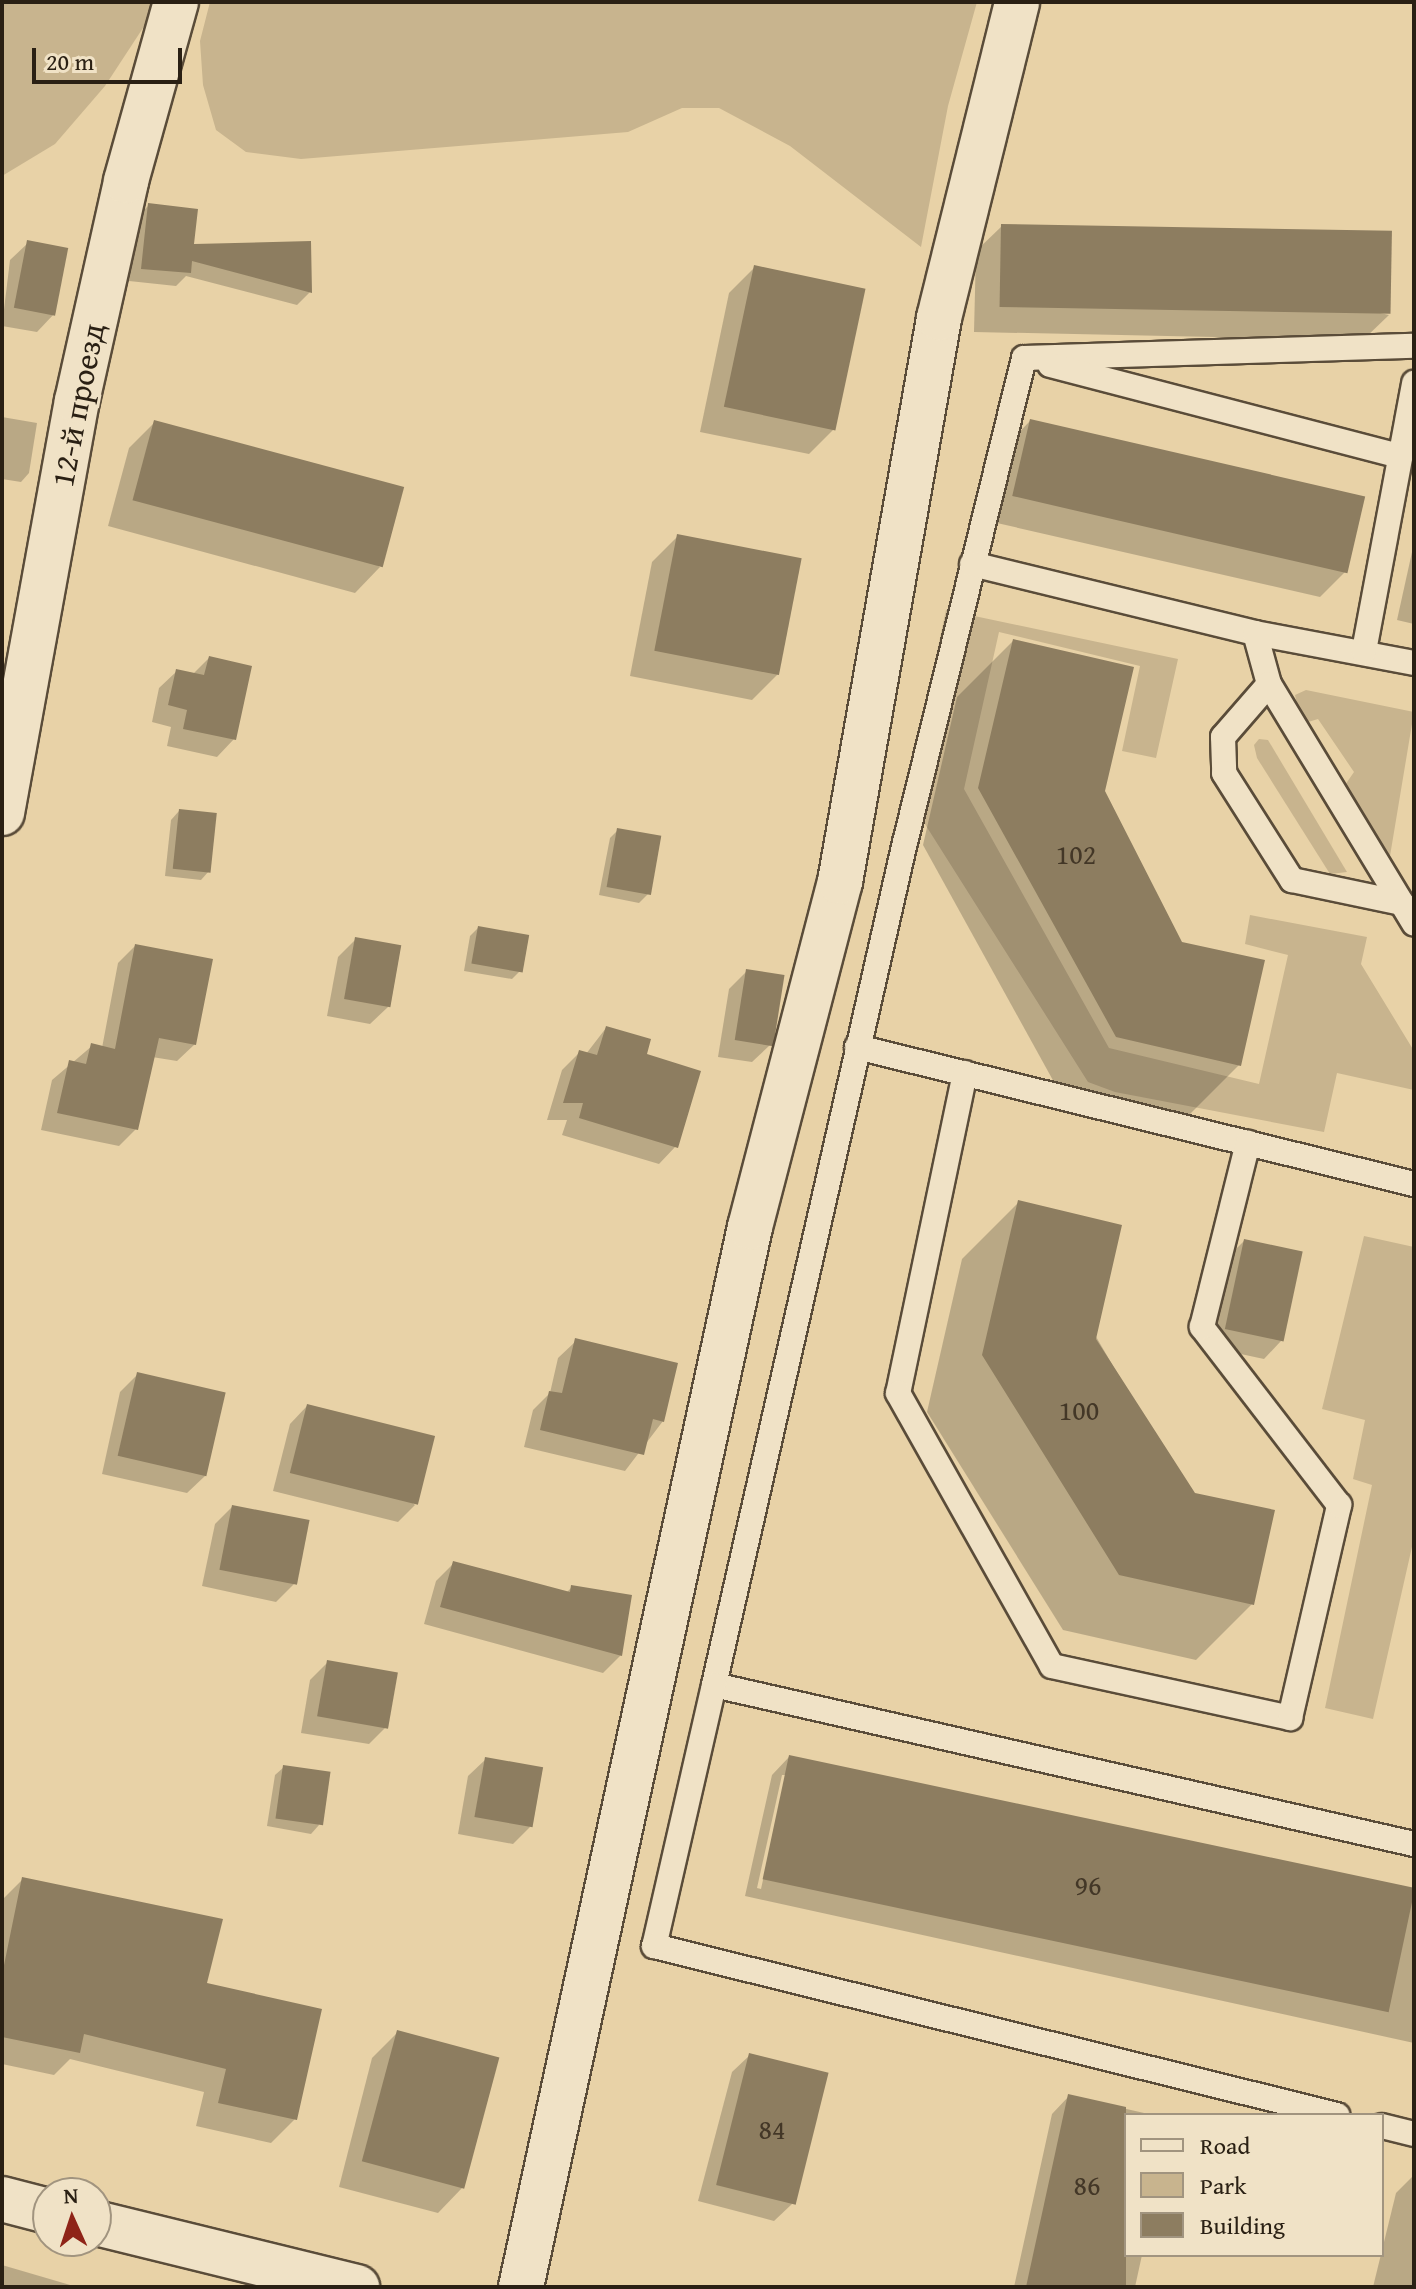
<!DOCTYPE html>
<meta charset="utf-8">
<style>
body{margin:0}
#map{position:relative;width:1416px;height:2289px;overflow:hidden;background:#e8d2a7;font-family:"Gentium Book Plus",serif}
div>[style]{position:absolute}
.green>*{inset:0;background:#c8b48e}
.shadow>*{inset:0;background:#0003}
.building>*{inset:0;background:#8d7d60;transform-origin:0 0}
.roads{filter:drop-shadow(2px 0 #5a4c39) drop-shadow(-2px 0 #5a4c39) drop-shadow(0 2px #5a4c39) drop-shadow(0 -2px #5a4c39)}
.service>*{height:24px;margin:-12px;padding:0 12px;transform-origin:12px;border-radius:12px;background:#f0e2c6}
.minor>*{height:44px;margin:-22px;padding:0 22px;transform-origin:22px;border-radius:22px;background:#f0e2c6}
.tertiary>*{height:44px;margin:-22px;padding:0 22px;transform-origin:22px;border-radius:22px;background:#f0e2c6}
span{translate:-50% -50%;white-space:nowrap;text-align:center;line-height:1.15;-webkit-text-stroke:6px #f0e2c6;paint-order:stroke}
.number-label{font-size:28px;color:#433727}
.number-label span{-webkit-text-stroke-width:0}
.street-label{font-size:32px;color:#2a2014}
.frame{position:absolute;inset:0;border:4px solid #2a2014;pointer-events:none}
.legend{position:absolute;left:1124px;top:2113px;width:260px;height:144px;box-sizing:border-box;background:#f0e2c6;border:2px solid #a1947f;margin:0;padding:10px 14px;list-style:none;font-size:24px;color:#2a2014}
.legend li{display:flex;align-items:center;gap:16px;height:40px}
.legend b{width:40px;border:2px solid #a1947f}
.north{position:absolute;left:32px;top:2177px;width:80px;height:80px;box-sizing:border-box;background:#f0e2c6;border:2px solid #a1947f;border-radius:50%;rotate:357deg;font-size:22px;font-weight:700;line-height:32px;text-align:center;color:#2a2014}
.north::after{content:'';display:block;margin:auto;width:28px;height:36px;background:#8f2418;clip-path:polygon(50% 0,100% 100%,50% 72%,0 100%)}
.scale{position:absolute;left:32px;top:48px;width:150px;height:36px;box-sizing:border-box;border:4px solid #2a2014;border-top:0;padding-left:10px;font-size:24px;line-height:28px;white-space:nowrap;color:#2a2014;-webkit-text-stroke:6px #f0e2c6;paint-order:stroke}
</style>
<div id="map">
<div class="green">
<i style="clip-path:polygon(2px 2px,160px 2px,105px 86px,55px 144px,2px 176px)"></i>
<i style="clip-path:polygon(210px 2px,977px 2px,948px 106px,921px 247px,790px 146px,719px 108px,682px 108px,628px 132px,301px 159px,246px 152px,216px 130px,203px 85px,200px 41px)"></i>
<i style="clip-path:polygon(946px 610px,1178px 659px,1156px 758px,1122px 751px,1140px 666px,999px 632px,964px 789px,1109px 1048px,1259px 1084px,1288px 955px,1245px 944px,1250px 915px,1367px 937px,1361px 964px,1414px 1051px,1414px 1090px,1337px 1073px,1324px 1132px,1115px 1092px,1088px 1082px,911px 802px,909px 783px)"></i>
<i style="clip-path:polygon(1306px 690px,1414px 712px,1390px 856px,1345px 785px,1354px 772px,1318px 719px,1305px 723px,1298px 709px,1295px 695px)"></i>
<i style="clip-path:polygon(1259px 739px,1268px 740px,1347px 872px,1330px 874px,1257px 758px,1254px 745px)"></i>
<i style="clip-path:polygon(1364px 1236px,1414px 1247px,1414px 1538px,1373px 1719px,1325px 1708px,1372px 1485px,1353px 1479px,1365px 1420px,1322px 1409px)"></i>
</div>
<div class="shadow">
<i style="clip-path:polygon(149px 205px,192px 246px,310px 292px,297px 305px,186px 276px,176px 286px,129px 281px,135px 219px)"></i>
<i style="clip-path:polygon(1002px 226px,1389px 315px,1363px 340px,974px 332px,976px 251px)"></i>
<i style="clip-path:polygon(28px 243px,54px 314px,37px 332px,2px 326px,10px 260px)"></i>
<i style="clip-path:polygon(755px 267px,835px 428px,809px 454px,700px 432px,729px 293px)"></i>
<i style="clip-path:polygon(2px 417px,37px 423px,29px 473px,21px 482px,2px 479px)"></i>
<i style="clip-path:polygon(1030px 421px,1346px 571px,1320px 597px,988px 521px,1005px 447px)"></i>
<i style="clip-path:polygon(155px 422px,380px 567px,355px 593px,108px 526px,129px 448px)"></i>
<i style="clip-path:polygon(678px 536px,778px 674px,752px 700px,630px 676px,652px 562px)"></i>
<i style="clip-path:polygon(1414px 543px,1414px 624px,1397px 620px)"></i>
<i style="clip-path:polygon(1013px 641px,1239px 1065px,1183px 1121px,1060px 1093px,923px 845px,957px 697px)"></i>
<i style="clip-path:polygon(209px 658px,234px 739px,217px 757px,167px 746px,171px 727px,152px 722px,159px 688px,177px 671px,193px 674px)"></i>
<i style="clip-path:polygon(179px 811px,209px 871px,201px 880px,165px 876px,171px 820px)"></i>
<i style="clip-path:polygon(618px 830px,648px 894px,639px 903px,599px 895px,610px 838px)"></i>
<i style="clip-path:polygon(478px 928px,520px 971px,512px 979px,464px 971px,470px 936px)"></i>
<i style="clip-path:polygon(356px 939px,388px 1007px,370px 1024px,327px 1016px,338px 957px)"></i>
<i style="clip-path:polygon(135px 946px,195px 1044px,177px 1061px,152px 1057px,136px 1129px,119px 1146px,41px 1130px,52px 1080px,92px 1046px,102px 1048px,118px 963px)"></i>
<i style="clip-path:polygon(747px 971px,770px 1045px,752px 1062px,718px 1057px,729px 989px)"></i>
<i style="clip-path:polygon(606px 1028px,644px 1056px,676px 1146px,659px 1164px,562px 1135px,567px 1120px,547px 1120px,562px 1070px,579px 1053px,586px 1054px)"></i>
<i style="clip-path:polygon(1018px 1203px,1252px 1604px,1196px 1660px,1063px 1630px,927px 1412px,962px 1259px)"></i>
<i style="clip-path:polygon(1244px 1241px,1281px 1341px,1264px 1359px,1208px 1347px,1227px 1258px)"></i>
<i style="clip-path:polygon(576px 1341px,663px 1421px,625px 1471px,524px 1447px,533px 1410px,550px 1393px,558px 1358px)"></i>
<i style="clip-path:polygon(138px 1374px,205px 1476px,187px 1493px,102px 1474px,120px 1392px)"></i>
<i style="clip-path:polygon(307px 1406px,415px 1505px,398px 1522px,273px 1491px,290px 1424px)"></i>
<i style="clip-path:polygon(232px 1507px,294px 1584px,276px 1602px,202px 1586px,215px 1524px)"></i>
<i style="clip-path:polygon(454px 1563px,566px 1593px,572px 1587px,621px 1655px,603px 1673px,424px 1624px,436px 1581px)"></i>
<i style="clip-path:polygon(328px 1662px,386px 1727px,369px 1744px,301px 1733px,310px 1680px)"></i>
<i style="clip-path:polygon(evenodd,789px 1757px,1414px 1894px,1414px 2043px,745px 1896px,772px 1775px,789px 1757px,782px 1775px,786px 1775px,761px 1889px,757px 1888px,782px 1775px)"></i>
<i style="clip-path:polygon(486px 1759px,530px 1827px,513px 1844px,458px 1834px,468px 1776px)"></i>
<i style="clip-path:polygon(284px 1767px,319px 1825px,311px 1834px,267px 1826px,275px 1775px)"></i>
<i style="clip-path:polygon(23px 1879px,205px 1985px,295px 2119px,271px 2143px,196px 2126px,204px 2092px,70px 2059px,54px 2075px,2px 2064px,2px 1900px)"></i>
<i style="clip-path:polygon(398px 2032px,463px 2187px,438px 2213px,339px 2187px,372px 2058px)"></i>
<i style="clip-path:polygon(750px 2055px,792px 2204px,774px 2221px,698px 2201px,732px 2072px)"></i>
<i style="clip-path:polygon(1069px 2096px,1153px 2115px,1126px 2115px,1126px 2255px,1142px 2255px,1135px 2287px,1014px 2287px,1052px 2114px)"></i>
<i style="clip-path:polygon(1413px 2176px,1414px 2287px,1373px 2287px,1396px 2193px)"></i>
<i style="clip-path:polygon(2px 2265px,77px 2287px,2px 2287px)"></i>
</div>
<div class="building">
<i style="clip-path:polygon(148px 203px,198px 209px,194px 244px,311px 241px,312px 293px,192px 261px,191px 273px,141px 269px)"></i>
<i style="left:1001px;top:224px;width:391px;height:83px;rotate:1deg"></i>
<i style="left:27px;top:240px;width:42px;height:69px;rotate:11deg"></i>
<i style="left:754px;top:265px;width:114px;height:145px;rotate:12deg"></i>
<i style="left:1030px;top:419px;width:344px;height:79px;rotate:13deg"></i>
<i style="left:154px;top:420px;width:259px;height:83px;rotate:15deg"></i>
<i style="left:677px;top:534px;width:127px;height:119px;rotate:11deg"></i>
<i style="clip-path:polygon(1013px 639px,1134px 667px,1105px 791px,1182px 942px,1265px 960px,1241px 1066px,1116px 1037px,978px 788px)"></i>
<i style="clip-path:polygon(209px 656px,252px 666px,236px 740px,183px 729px,187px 710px,168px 705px,176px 669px,204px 675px)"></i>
<i style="left:179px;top:809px;width:38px;height:60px;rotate:6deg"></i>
<i style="left:617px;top:828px;width:45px;height:60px;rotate:10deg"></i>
<i style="left:478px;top:926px;width:52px;height:38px;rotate:10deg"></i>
<i style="left:355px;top:937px;width:47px;height:63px;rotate:10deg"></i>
<i style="clip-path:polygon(135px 944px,213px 959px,196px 1045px,159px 1038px,138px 1130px,57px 1113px,69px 1060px,86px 1064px,91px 1043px,115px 1049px)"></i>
<i style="left:746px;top:969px;width:39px;height:72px;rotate:9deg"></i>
<i style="clip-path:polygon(606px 1026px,651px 1039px,647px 1054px,701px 1071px,678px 1148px,579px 1118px,583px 1103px,563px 1103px,579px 1050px,597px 1055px)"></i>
<i style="clip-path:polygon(1018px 1200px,1122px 1225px,1096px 1339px,1195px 1493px,1275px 1510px,1254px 1605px,1119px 1575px,982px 1355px)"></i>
<i style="left:1244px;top:1239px;width:60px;height:92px;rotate:12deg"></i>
<i style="clip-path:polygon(575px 1338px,678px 1363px,664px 1422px,653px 1419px,644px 1455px,540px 1430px,549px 1391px,562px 1393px)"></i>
<i style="left:137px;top:1372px;width:91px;height:86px;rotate:13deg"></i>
<i style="left:307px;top:1404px;width:132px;height:71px;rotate:14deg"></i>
<i style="left:232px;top:1505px;width:79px;height:66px;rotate:11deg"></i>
<i style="clip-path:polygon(453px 1561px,570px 1592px,571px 1585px,632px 1595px,622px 1656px,440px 1607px)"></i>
<i style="left:327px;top:1660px;width:72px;height:57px;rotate:10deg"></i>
<i style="left:789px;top:1755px;width:640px;height:127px;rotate:12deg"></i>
<i style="left:485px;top:1757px;width:59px;height:61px;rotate:10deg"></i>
<i style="left:283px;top:1765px;width:48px;height:54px;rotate:8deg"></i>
<i style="clip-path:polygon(22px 1877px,223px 1919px,207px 1983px,322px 2009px,297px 2120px,218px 2103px,226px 2069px,84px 2034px,80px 2053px,2px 2037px,2px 1975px)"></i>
<i style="left:397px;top:2030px;width:106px;height:136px;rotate:15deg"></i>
<i style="left:749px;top:2053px;width:82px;height:136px;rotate:14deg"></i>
<i style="clip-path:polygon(1068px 2094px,1126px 2107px,1126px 2287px,1026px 2287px)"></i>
</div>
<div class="roads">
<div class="service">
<i style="left:1024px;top:358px;width:498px;rotate:103.8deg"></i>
<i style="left:905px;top:842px;width:864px;rotate:102.77deg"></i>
<i style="left:714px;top:1685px;width:718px;rotate:12.8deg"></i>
<i style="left:1024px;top:358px;width:390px;rotate:-1.8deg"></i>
<i style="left:1050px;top:365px;width:362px;rotate:14.6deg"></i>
<i style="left:972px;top:564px;width:291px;rotate:13.7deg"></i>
<i style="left:1255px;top:633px;width:162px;rotate:10.7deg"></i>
<i style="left:1255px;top:633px;width:53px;rotate:74.6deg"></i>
<i style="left:1269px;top:684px;width:280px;rotate:58.8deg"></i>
<i style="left:1364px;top:651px;width:273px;rotate:-79.4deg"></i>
<i style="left:1269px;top:684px;width:70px;rotate:131deg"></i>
<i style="left:1223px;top:737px;width:36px;rotate:88deg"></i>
<i style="left:1224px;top:773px;width:127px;rotate:57.6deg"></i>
<i style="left:1292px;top:880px;width:112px;rotate:11.8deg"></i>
<i style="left:857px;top:1047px;width:574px;rotate:13.82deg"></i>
<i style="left:965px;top:1073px;width:327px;rotate:101.8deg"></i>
<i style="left:898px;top:1393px;width:313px;rotate:60.6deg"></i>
<i style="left:1052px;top:1666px;width:244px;rotate:12.3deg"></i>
<i style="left:1290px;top:1718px;width:219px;rotate:-77deg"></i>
<i style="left:1339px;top:1505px;width:225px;rotate:-127.6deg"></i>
<i style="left:1202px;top:1327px;width:190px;rotate:-76deg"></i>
<i style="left:714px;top:1685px;width:268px;rotate:102.9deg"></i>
<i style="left:654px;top:1946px;width:704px;rotate:13.9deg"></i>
<i style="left:1382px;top:2126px;width:33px;rotate:14deg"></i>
</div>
<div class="minor">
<i style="left:2px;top:813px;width:419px;rotate:-79.7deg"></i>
<i style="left:77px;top:401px;width:225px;rotate:-77.4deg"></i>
<i style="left:126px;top:181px;width:186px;rotate:-74.4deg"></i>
<i style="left:521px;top:2287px;width:1084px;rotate:-77.81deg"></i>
<i style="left:750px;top:1227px;width:357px;rotate:-75.4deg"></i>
<i style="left:840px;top:882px;width:573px;rotate:-80.04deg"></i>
<i style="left:939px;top:318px;width:325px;rotate:-76.1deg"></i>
</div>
<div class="tertiary">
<i style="left:2px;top:2199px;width:48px;rotate:14.6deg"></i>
<i style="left:96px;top:2223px;width:269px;rotate:13.8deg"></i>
</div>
</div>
<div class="number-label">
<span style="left:1076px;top:854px">102</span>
<span style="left:1079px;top:1410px">100</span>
<span style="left:1088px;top:1885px">96</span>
<span style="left:772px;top:2129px">84</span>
<span style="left:1087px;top:2185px">86</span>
</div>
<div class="street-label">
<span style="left:78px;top:405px;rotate:-79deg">12-й проезд</span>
</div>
<div class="frame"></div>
<ul class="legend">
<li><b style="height:10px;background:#f0e2c6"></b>Road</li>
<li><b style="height:22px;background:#c8b48e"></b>Park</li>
<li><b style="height:22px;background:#8d7d60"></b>Building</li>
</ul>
<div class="north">N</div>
<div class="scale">20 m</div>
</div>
